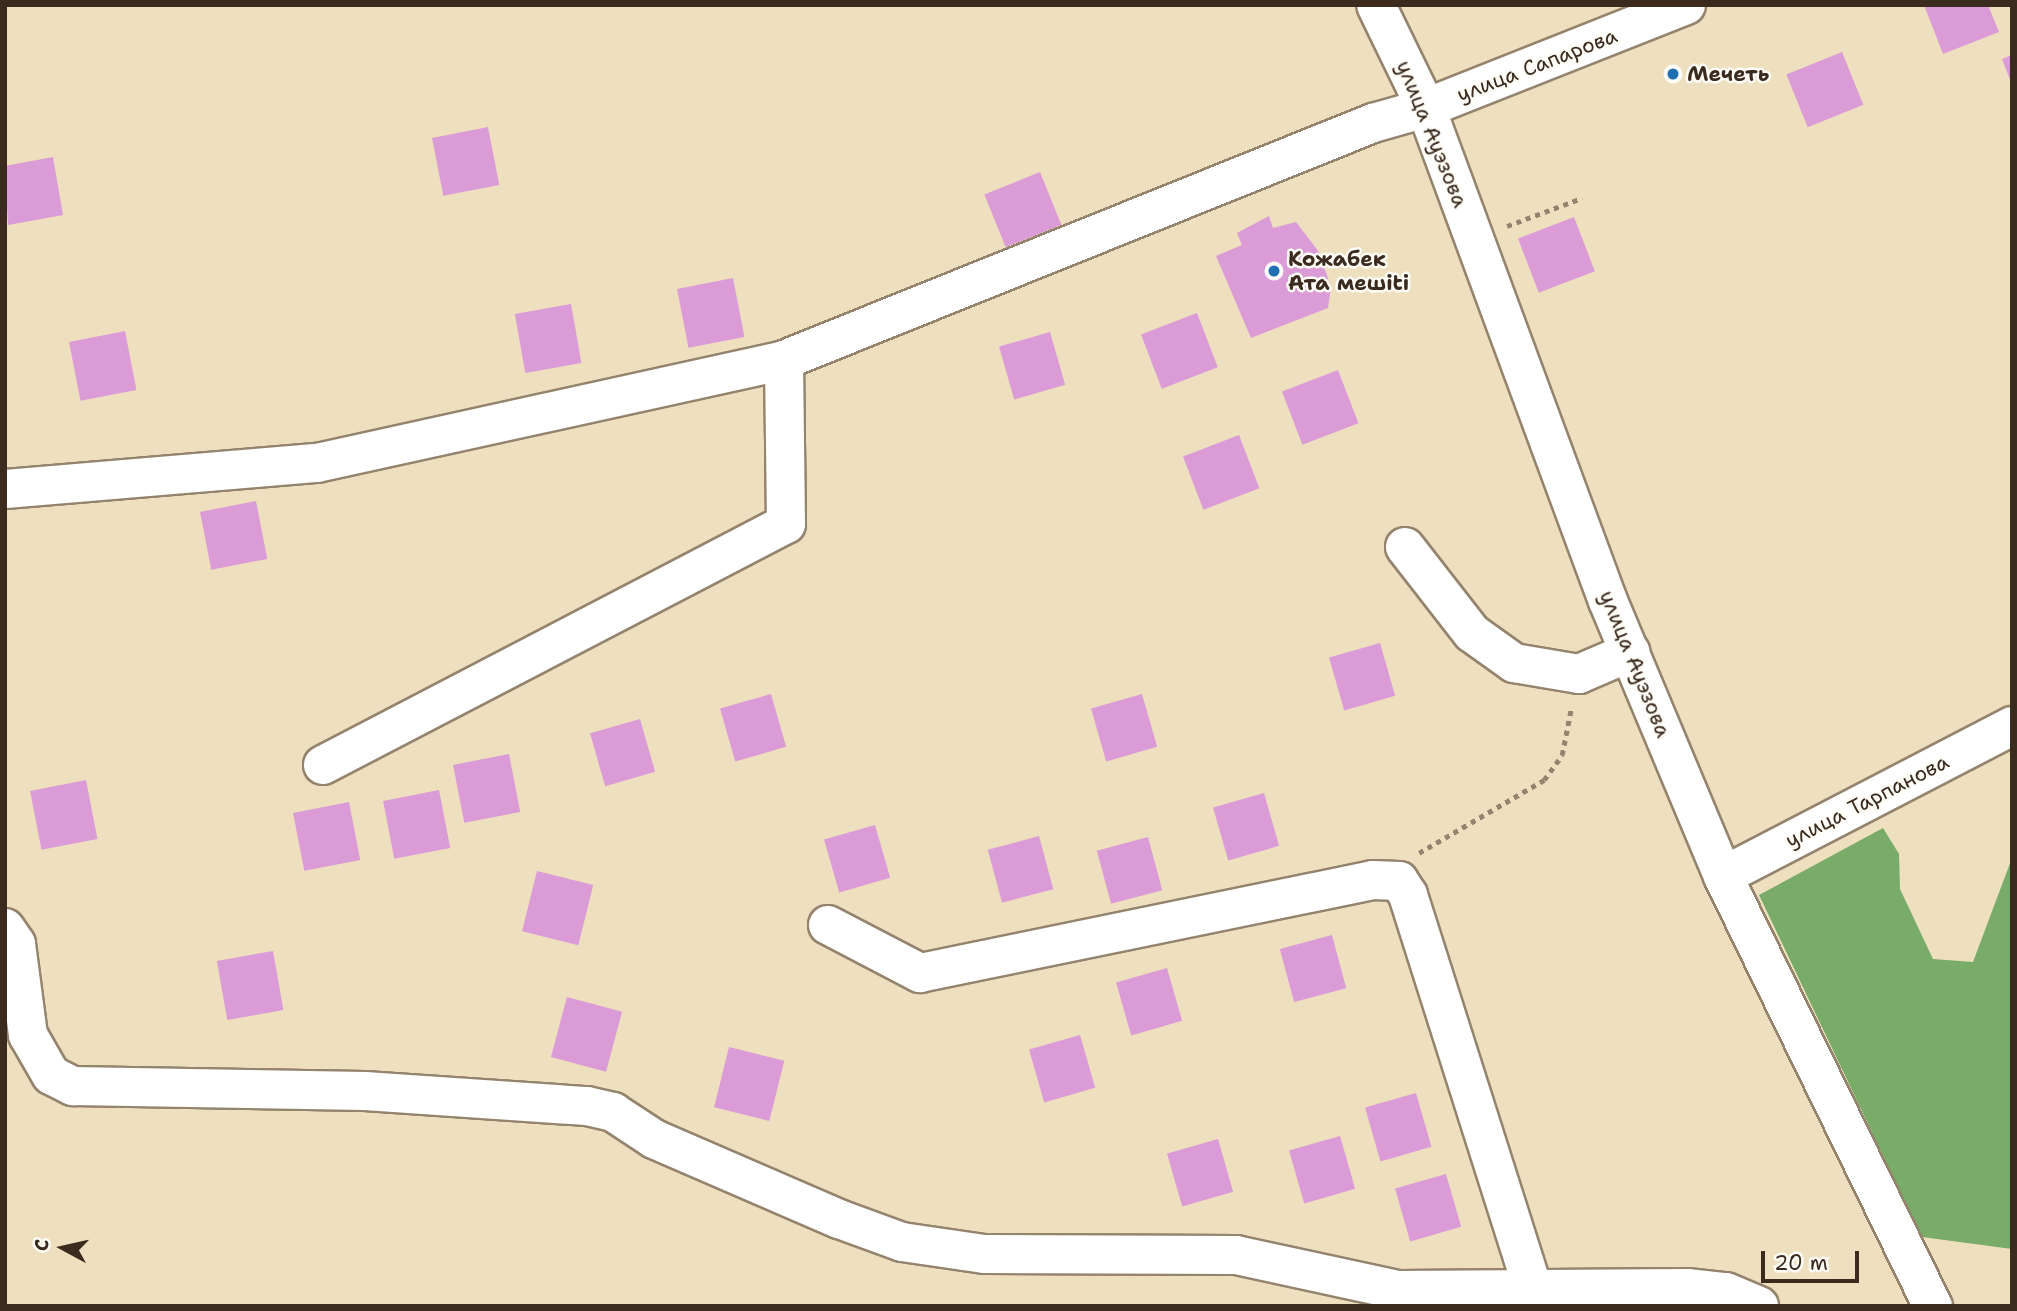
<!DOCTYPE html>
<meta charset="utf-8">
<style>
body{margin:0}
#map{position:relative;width:2017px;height:1311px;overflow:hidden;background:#eedfbf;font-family:"Shantell Sans",sans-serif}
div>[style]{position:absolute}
.forest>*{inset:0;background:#78ac68}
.building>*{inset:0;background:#db9bd7;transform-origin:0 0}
.path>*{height:4.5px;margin-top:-2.25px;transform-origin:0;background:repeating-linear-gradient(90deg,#94846e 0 5px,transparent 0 10px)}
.roads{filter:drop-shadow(2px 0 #94846e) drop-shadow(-2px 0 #94846e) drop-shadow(0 2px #94846e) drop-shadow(0 -2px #94846e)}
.minor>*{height:38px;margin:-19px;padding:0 19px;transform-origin:19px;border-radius:19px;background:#fff}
.major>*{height:38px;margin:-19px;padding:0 19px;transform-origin:19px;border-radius:19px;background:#fff}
.dots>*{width:19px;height:19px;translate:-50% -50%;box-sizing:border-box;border:4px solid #fdfcf7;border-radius:50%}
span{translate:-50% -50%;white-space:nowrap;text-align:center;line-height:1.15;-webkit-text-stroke:5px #fdfcf7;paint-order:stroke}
.street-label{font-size:21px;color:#3b2a1e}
.poi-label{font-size:21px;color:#3b2a1e;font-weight:700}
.left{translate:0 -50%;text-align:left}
.frame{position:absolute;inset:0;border:7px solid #3b2a1e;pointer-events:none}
.north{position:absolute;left:28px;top:1213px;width:70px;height:70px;-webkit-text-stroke:5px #fdfcf7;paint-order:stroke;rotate:278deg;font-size:19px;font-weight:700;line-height:28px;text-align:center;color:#3b2a1e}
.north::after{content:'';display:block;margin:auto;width:24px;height:32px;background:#3b2a1e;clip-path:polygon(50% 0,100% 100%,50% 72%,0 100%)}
.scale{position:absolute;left:1761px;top:1251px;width:98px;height:32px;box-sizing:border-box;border:4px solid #3b2a1e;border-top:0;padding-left:9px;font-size:21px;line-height:24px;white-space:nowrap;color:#3b2a1e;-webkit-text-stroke:5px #fdfcf7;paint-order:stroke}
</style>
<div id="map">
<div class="forest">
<i style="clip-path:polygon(1883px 828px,1899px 854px,1900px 889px,1933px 959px,1973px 962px,2012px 858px,2012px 1249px,1922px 1237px,1759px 895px)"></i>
</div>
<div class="building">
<i style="clip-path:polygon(1924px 5px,1988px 5px,1999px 32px,1943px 54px)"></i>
<i style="left:1842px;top:52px;width:57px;height:60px;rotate:68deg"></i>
<i style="clip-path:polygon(2012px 55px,2012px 85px,2002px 59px)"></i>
<i style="left:488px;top:127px;width:59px;height:57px;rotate:79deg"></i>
<i style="clip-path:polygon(53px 157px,63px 215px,8px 225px,5px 166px)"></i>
<i style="left:1040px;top:172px;width:57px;height:60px;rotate:68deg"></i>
<i style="clip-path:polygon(1269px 216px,1273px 228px,1296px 222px,1319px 252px,1331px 287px,1328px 308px,1251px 338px,1216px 256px,1242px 245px,1237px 233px)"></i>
<i style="left:1574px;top:217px;width:58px;height:60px;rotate:69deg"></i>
<i style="left:733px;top:278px;width:60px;height:57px;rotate:79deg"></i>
<i style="left:571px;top:304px;width:60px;height:57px;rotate:80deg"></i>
<i style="left:1197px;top:313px;width:58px;height:60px;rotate:69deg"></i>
<i style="left:125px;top:331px;width:60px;height:57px;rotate:79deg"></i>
<i style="left:1050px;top:332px;width:55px;height:53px;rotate:74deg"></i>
<i style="left:1338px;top:370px;width:57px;height:60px;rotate:69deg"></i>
<i style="left:1239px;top:435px;width:57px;height:60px;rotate:69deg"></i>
<i style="left:256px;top:501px;width:59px;height:57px;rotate:79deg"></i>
<i style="left:1380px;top:643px;width:55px;height:53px;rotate:74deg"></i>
<i style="left:771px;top:694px;width:55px;height:53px;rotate:74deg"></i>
<i style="left:1142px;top:694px;width:55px;height:53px;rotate:74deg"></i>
<i style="left:640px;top:719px;width:55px;height:52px;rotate:74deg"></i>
<i style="left:509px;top:754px;width:59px;height:57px;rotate:79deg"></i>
<i style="left:86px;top:780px;width:60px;height:57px;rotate:79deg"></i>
<i style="left:439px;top:790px;width:59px;height:57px;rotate:79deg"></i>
<i style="left:1264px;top:793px;width:55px;height:53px;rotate:74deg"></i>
<i style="left:349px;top:802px;width:59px;height:57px;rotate:79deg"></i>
<i style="left:875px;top:825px;width:55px;height:53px;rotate:74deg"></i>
<i style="left:1039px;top:836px;width:55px;height:53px;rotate:75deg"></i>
<i style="left:1148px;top:837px;width:55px;height:53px;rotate:75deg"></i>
<i style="left:537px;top:871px;width:58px;height:62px;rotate:14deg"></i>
<i style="left:1332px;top:935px;width:55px;height:54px;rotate:75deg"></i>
<i style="left:273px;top:951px;width:60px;height:57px;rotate:80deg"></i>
<i style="left:1167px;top:968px;width:55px;height:53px;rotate:74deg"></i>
<i style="left:567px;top:997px;width:57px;height:62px;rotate:15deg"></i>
<i style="left:1080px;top:1035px;width:55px;height:53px;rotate:74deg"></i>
<i style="left:729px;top:1047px;width:57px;height:62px;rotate:14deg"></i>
<i style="left:1416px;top:1093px;width:56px;height:53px;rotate:74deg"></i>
<i style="left:1340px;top:1136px;width:55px;height:53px;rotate:74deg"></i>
<i style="left:1218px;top:1139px;width:55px;height:53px;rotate:74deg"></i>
<i style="left:1446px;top:1174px;width:55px;height:53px;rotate:74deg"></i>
</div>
<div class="path">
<i style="left:1507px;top:226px;width:80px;rotate:-20.5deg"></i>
<i style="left:1419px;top:853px;width:145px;rotate:-30.3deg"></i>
<i style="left:1544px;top:780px;width:31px;rotate:-54deg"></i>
<i style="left:1562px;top:755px;width:47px;rotate:-78.9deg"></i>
</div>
<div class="roads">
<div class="minor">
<i style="left:5px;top:489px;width:313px;rotate:-4.8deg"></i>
<i style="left:317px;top:463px;width:478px;rotate:-12.4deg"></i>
<i style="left:784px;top:360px;width:635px;rotate:-21.92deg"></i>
<i style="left:1373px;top:123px;width:55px;rotate:-15.8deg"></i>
<i style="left:1426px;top:108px;width:114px;rotate:-115.9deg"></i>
<i style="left:1405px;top:547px;width:109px;rotate:52.1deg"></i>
<i style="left:1472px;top:633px;width:52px;rotate:35.5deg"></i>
<i style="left:1514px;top:663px;width:66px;rotate:9.6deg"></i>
<i style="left:1579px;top:674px;width:56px;rotate:-23.3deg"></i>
<i style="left:323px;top:765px;width:522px;rotate:-27.5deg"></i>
<i style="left:786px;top:524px;width:164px;rotate:-90.7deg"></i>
<i style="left:1723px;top:876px;width:326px;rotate:-27.4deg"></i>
<i style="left:828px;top:925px;width:104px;rotate:27.6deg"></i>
<i style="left:920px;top:973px;width:462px;rotate:-11.6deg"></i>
<i style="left:1373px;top:880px;width:26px;rotate:2deg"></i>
<i style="left:1399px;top:881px;width:17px;rotate:57deg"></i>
<i style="left:1408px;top:895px;width:410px;rotate:72.4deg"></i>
<i style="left:5px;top:928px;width:19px;rotate:55deg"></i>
<i style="left:16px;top:944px;width:92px;rotate:82.5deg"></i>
<i style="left:28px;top:1035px;width:46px;rotate:60.1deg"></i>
<i style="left:51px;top:1075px;width:25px;rotate:27deg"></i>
<i style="left:73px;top:1086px;width:292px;rotate:1deg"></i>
<i style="left:365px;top:1091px;width:223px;rotate:3.9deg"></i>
<i style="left:587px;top:1106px;width:27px;rotate:13deg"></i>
<i style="left:613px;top:1112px;width:49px;rotate:33.4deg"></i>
<i style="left:654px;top:1139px;width:202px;rotate:23.4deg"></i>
<i style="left:839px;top:1219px;width:67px;rotate:20.1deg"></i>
<i style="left:902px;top:1242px;width:83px;rotate:8.3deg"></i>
<i style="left:984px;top:1254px;width:252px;rotate:0.2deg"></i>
<i style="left:1236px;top:1255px;width:166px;rotate:12.2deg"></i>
<i style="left:1398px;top:1290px;width:289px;rotate:-0.4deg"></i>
<i style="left:1687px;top:1288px;width:39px;rotate:6deg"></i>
<i style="left:1726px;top:1292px;width:36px;rotate:23deg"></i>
</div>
<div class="major">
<i style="left:1686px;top:5px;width:280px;rotate:158.4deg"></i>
<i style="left:1426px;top:108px;width:526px;rotate:69.74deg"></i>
<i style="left:1608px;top:601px;width:298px;rotate:67.3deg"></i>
<i style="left:1723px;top:876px;width:479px;rotate:64deg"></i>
</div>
</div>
<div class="dots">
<i style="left:1673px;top:74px;background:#1f6fb2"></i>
<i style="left:1274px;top:271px;background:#1f6fb2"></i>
</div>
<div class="street-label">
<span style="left:1537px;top:65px;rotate:-21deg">улица Сапарова</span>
<span style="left:1432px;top:134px;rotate:68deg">улица Ауэзова</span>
<span style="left:1635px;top:664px;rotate:68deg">улица Ауэзова</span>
<span style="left:1867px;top:801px;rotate:-27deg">улица Тарпанова</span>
</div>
<div class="poi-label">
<span class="left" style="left:1687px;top:74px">Мечеть</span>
<span class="left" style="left:1288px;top:271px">Кожабек<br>Ата мешiti</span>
</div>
<div class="frame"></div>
<div class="north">С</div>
<div class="scale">20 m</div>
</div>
